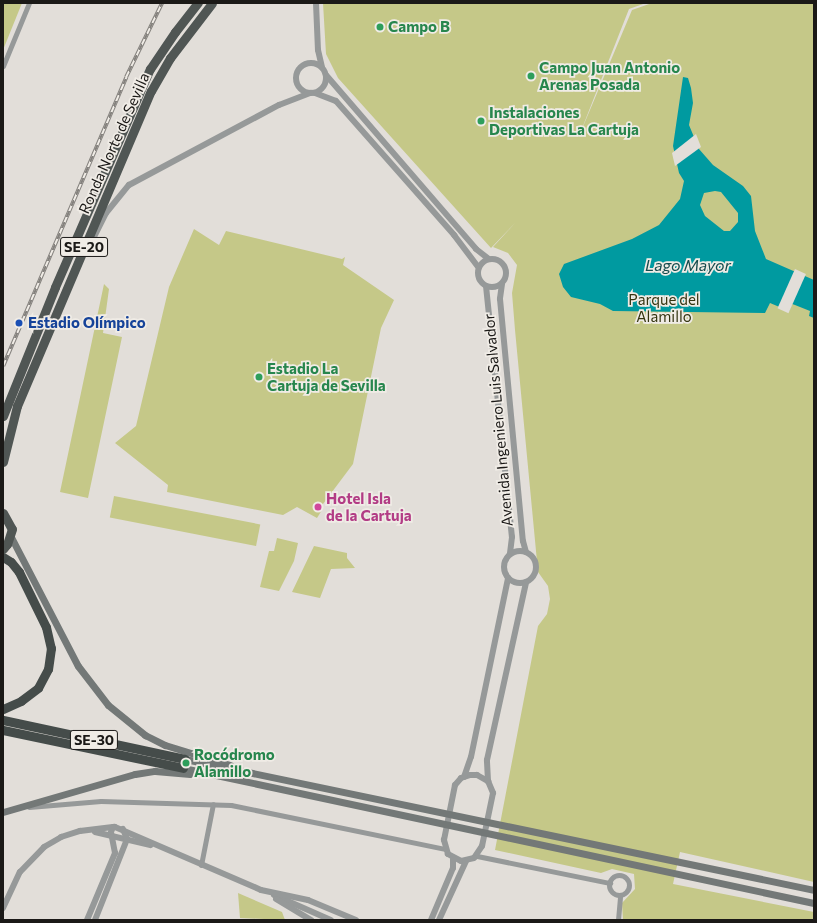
<!DOCTYPE html>
<meta charset="utf-8">
<style>
body{margin:0}
#map{position:relative;width:817px;height:923px;overflow:hidden;background:#e2ded9;font-family:Commissioner,sans-serif}
div>[style]{position:absolute}
.green>*{inset:0;background:#c5c888;transform-origin:0 0}
.water>*{inset:0;background:#009aa0}
.pier>*{inset:0;background:#e2ded9;transform-origin:0 0}
.minor>*{height:5px;margin:-2.5px;padding:0 2.5px;transform-origin:2.5px;border-radius:2.5px;background:#969999}
.minor>.ring{margin:-2.5px;padding:0;box-sizing:content-box;background:none;border:5px solid #969999;border-radius:50%}
.tertiary>*{height:6px;margin:-3px;padding:0 3px;transform-origin:3px;border-radius:3px;background:#969999}
.tertiary>.ring{margin:-3px;padding:0;box-sizing:content-box;background:none;border:6px solid #969999;border-radius:50%}
.secondary>*{height:7px;margin:-3.5px;padding:0 3.5px;transform-origin:3.5px;border-radius:3.5px;background:#737877}
.trunk>*{height:9px;margin:-4.5px;padding:0 4.5px;transform-origin:4.5px;border-radius:4.5px;background:#505654}
.motorway>*{height:9px;margin:-4.5px;padding:0 4.5px;transform-origin:4.5px;border-radius:4.5px;background:#454c4a}
.rail>*{height:3.5px;margin-top:-1.75px;transform-origin:0;background:repeating-linear-gradient(90deg,#f0ece6 0 6px,#84817d 0 12px);box-sizing:border-box;border-block:1px solid #84817d}
.dots>*{width:11px;height:11px;translate:-50% -50%;box-sizing:border-box;border:2px solid #f0ece6;border-radius:50%}
span{translate:-50% -50%;white-space:nowrap;text-align:center;line-height:1.15;-webkit-text-stroke:3.5px #f0ece6;paint-order:stroke}
.shield-label span{padding:1px 3px;background:#f0ece6;border:1px solid;border-radius:3px;-webkit-text-stroke-width:0}
.shield-label{font-size:14px;color:#1b1917;font-weight:700}
.leisure-label{font-size:15px;color:#27864d;font-weight:700}
.left{translate:0 -50%;text-align:left}
.street-label{font-size:15px;color:#1b1917}
.park-label{font-size:15px;color:#343511}
.transit-label{font-size:15px;color:#164399;font-weight:700}
.hotel-label{font-size:15px;color:#b23c85;font-weight:700}
.water-label{font-size:16px;color:#164b4d;font-style:italic}
.frame{position:absolute;inset:0;border:4px solid #1b1917;pointer-events:none}
</style>
<div id="map">
<div class="green">
<i style="clip-path:polygon(3px 3px,22px 3px,3px 50px)"></i>
<i style="clip-path:polygon(323px 3px,646px 3px,629px 9px,579px 136px,632px 10px,652px 3px,814px 3px,814px 882px,680px 852px,673px 884px,814px 912px,814px 920px,623px 920px,622px 903px,635px 889px,634px 874px,612px 869px,601px 873px,495px 850px,538px 626px,547px 614px,550px 599px,548px 586px,538px 572px,515px 330px,512px 293px,517px 265px,508px 253px,493px 247px,515px 223px,491px 248px,338px 78px,326px 54px)"></i>
<i style="clip-path:polygon(194px 229px,219px 245px,226px 231px,342px 259px,345px 257px,343px 265px,394px 300px,381px 328px,353px 464px,320px 508px,322px 510px,317px 518px,297px 507px,283px 515px,167px 492px,168px 485px,115px 443px,136px 426px,169px 287px)"></i>
<i style="clip-path:polygon(104px 284px,109px 289px,103px 333px,122px 337px,88px 498px,60px 492px)"></i>
<i style="left:114px;top:496px;width:149px;height:22px;rotate:11deg"></i>
<i style="clip-path:polygon(277px 538px,298px 543px,294px 561px,279px 591px,260px 587px,269px 551px,274px 551px)"></i>
<i style="clip-path:polygon(314px 546px,347px 553px,347px 558px,355px 568px,331px 569px,320px 598px,292px 592px)"></i>
<i style="clip-path:polygon(238px 893px,282px 912px,285px 920px,240px 918px)"></i>
</div>
<div class="water">
<i style="clip-path:polygon(evenodd,683px 77px,688px 78px,691px 88px,693px 103px,689px 125px,699px 149px,713px 165px,743px 186px,751px 196px,755px 231px,766px 259px,814px 280px,814px 318px,809px 316px,810px 311px,795px 305px,792px 304px,789px 311px,770px 303px,765px 313px,613px 311px,600px 304px,571px 297px,563px 287px,559px 274px,564px 264px,632px 239px,659px 225px,680px 199px,684px 181px,679px 173px,673px 146px,683px 77px,715px 191px,721px 192px,738px 213px,738px 222px,730px 231px,724px 231px,705px 216px,700px 205px,704px 193px,715px 191px)"></i>
</div>
<div class="pier">
<i style="clip-path:polygon(696px 134px,701px 147px,675px 166px,672px 153px)"></i>
<i style="left:795px;top:269px;width:12px;height:43px;rotate:24deg"></i>
</div>
<div class="minor">
<i style="left:3px;top:66px;width:68px;rotate:-67.6deg"></i>
<i style="left:29px;top:807px;width:72px;rotate:-4.8deg"></i>
<i style="left:101px;top:801px;width:130px;rotate:1.8deg"></i>
<i style="left:231px;top:805px;width:218px;rotate:11.6deg"></i>
<i style="left:477px;top:856px;width:136px;rotate:11.5deg"></i>
<i style="left:201px;top:865px;width:62px;rotate:-78.9deg"></i>
<i class="ring" style="left:609px;top:875px;width:15px;height:15px"></i>
<i style="left:618px;top:920px;width:25px;rotate:-85deg"></i>
</div>
<div class="tertiary">
<i style="left:316px;top:3px;width:47px;rotate:87.6deg"></i>
<i style="left:318px;top:50px;width:18px;rotate:77deg"></i>
<i class="ring" style="left:296px;top:63px;width:24px;height:24px"></i>
<i style="left:326px;top:75px;width:230px;rotate:49.2deg"></i>
<i style="left:476px;top:249px;width:16px;rotate:38deg"></i>
<i style="left:315px;top:93px;width:22px;rotate:21deg"></i>
<i style="left:336px;top:101px;width:179px;rotate:48.6deg"></i>
<i style="left:454px;top:235px;width:41px;rotate:52.9deg"></i>
<i style="left:87px;top:251px;width:42px;rotate:-63.4deg"></i>
<i style="left:106px;top:213px;width:36px;rotate:-51deg"></i>
<i style="left:129px;top:185px;width:170px;rotate:-28.1deg"></i>
<i style="left:279px;top:105px;width:34px;rotate:-21deg"></i>
<i class="ring" style="left:478px;top:259px;width:22px;height:22px"></i>
<i style="left:502px;top:284px;width:15px;rotate:98deg"></i>
<i style="left:500px;top:299px;width:243px;rotate:84.6deg"></i>
<i style="left:523px;top:541px;width:11px;rotate:75deg"></i>
<i style="left:486px;top:286px;width:252px;rotate:84.1deg"></i>
<i style="left:512px;top:537px;width:17px;rotate:97deg"></i>
<i class="ring" style="left:504px;top:551px;width:26px;height:26px"></i>
<i style="left:470px;top:775px;width:7px"></i>
<i style="left:477px;top:775px;width:13px;rotate:29deg"></i>
<i style="left:488px;top:781px;width:13px;rotate:67deg"></i>
<i style="left:493px;top:793px;width:54px;rotate:101.7deg"></i>
<i style="left:482px;top:846px;width:14px;rotate:124deg"></i>
<i style="left:474px;top:858px;width:13px;rotate:167deg"></i>
<i style="left:461px;top:861px;width:15px;rotate:-152deg"></i>
<i style="left:448px;top:854px;width:15px;rotate:-106deg"></i>
<i style="left:444px;top:840px;width:56px;rotate:-78.7deg"></i>
<i style="left:455px;top:785px;width:9px;rotate:-49deg"></i>
<i style="left:461px;top:778px;width:9px;rotate:-18deg"></i>
<i style="left:464px;top:777px;width:21px;rotate:-71deg"></i>
<i style="left:471px;top:757px;width:183px;rotate:-78.3deg"></i>
<i style="left:488px;top:781px;width:21px;rotate:-93deg"></i>
<i style="left:487px;top:760px;width:182px;rotate:-77.6deg"></i>
<i style="left:95px;top:832px;width:57px;rotate:13.3deg"></i>
<i style="left:274px;top:895px;width:62px;rotate:23.7deg"></i>
<i style="left:276px;top:899px;width:41px;rotate:31deg"></i>
<i style="left:3px;top:908px;width:40px;rotate:-65deg"></i>
<i style="left:20px;top:872px;width:35px;rotate:-46deg"></i>
<i style="left:44px;top:847px;width:20px;rotate:-30deg"></i>
<i style="left:61px;top:837px;width:20px;rotate:-18deg"></i>
<i style="left:80px;top:831px;width:35px;rotate:-7deg"></i>
<i style="left:115px;top:827px;width:159px;rotate:23.3deg"></i>
<i style="left:261px;top:890px;width:48px;rotate:12deg"></i>
<i style="left:308px;top:900px;width:52px;rotate:22.6deg"></i>
<i style="left:87px;top:920px;width:73px;rotate:-67.3deg"></i>
<i style="left:115px;top:853px;width:21px;rotate:-101deg"></i>
<i style="left:111px;top:832px;width:5px;rotate:-68deg"></i>
<i style="left:95px;top:920px;width:87px;rotate:-68.4deg"></i>
<i style="left:127px;top:839px;width:11px;rotate:-112deg"></i>
<i style="left:431px;top:920px;width:56px;rotate:-67.1deg"></i>
<i style="left:453px;top:868px;width:9px;rotate:-90deg"></i>
<i style="left:439px;top:920px;width:65px;rotate:-65.4deg"></i>
</div>
<div class="secondary">
<i style="left:11px;top:537px;width:145px;rotate:62.6deg"></i>
<i style="left:78px;top:666px;width:49px;rotate:52.4deg"></i>
<i style="left:108px;top:705px;width:48px;rotate:39deg"></i>
<i style="left:145px;top:735px;width:22px;rotate:27deg"></i>
<i style="left:165px;top:745px;width:68px;rotate:17.1deg"></i>
<i style="left:185px;top:759px;width:642px;rotate:11.76deg"></i>
<i style="left:183px;top:768px;width:645px;rotate:12.08deg"></i>
<i style="left:3px;top:812px;width:137px;rotate:-16.1deg"></i>
<i style="left:135px;top:774px;width:20px;rotate:-9deg"></i>
<i style="left:155px;top:771px;width:35px;rotate:5deg"></i>
</div>
<div class="trunk">
<i style="left:3px;top:416px;width:139px;rotate:-68deg"></i>
<i style="left:55px;top:287px;width:238px;rotate:-66.5deg"></i>
<i style="left:150px;top:69px;width:45px;rotate:-56deg"></i>
<i style="left:175px;top:32px;width:37px;rotate:-52deg"></i>
<i style="left:3px;top:462px;width:58px;rotate:-76deg"></i>
<i style="left:17px;top:406px;width:342px;rotate:-67deg"></i>
<i style="left:151px;top:91px;width:38px;rotate:-60deg"></i>
<i style="left:170px;top:58px;width:69px;rotate:-52.6deg"></i>
<i style="left:3px;top:513px;width:18px;rotate:61deg"></i>
<i style="left:12px;top:529px;width:16px;rotate:108deg"></i>
<i style="left:7px;top:544px;width:6px;rotate:129deg"></i>
</div>
<div class="motorway">
<i style="left:3px;top:557px;width:9px;rotate:32deg"></i>
<i style="left:11px;top:562px;width:13px;rotate:51deg"></i>
<i style="left:19px;top:572px;width:61px;rotate:63.9deg"></i>
<i style="left:46px;top:627px;width:22px;rotate:77deg"></i>
<i style="left:51px;top:648px;width:21px;rotate:98deg"></i>
<i style="left:48px;top:669px;width:21px;rotate:118deg"></i>
<i style="left:38px;top:688px;width:21px;rotate:143deg"></i>
<i style="left:21px;top:701px;width:20px;rotate:156deg"></i>
<i style="left:3px;top:720px;width:186px;rotate:12.1deg"></i>
<i style="left:3px;top:730px;width:184px;rotate:11.9deg"></i>
</div>
<div class="rail">
<i style="left:3px;top:366px;width:314px;rotate:-66.9deg"></i>
<i style="left:126px;top:77px;width:82px;rotate:-64.1deg"></i>
</div>
<div class="dots">
<i style="left:380px;top:27px;background:#2e9e5b"></i>
<i style="left:531px;top:76px;background:#2e9e5b"></i>
<i style="left:481px;top:121px;background:#2e9e5b"></i>
<i style="left:19px;top:323px;background:#1a4fb4"></i>
<i style="left:259px;top:377px;background:#2e9e5b"></i>
<i style="left:318px;top:507px;background:#d1479c"></i>
<i style="left:186px;top:763px;background:#2e9e5b"></i>
</div>
<div class="shield-label">
<span style="left:84px;top:247px">SE-20</span>
<span style="left:94px;top:740px">SE-30</span>
</div>
<div class="leisure-label">
<span class="left" style="left:388px;top:27px">Campo B</span>
<span class="left" style="left:539px;top:76px">Campo Juan Antonio<br>Arenas Posada</span>
<span class="left" style="left:489px;top:121px">Instalaciones<br>Deportivas La Cartuja</span>
<span class="left" style="left:267px;top:377px">Estadio La<br>Cartuja de Sevilla</span>
<span class="left" style="left:194px;top:763px">Rocódromo<br>Alamillo</span>
</div>
<div class="street-label">
<span style="left:114px;top:143px;rotate:-66deg">Ronda Norte de Sevilla</span>
<span style="left:498px;top:420px;rotate:-95deg">Avenida Ingeniero Luis Salvador</span>
</div>
<div class="park-label">
<span style="left:664px;top:308px">Parque del<br>Alamillo</span>
</div>
<div class="transit-label">
<span class="left" style="left:28px;top:323px">Estadio Olímpico</span>
</div>
<div class="hotel-label">
<span class="left" style="left:326px;top:507px">Hotel Isla<br>de la Cartuja</span>
</div>
<div class="water-label">
<span style="left:688px;top:265px">Lago Mayor</span>
</div>
<div class="frame"></div>
</div>
